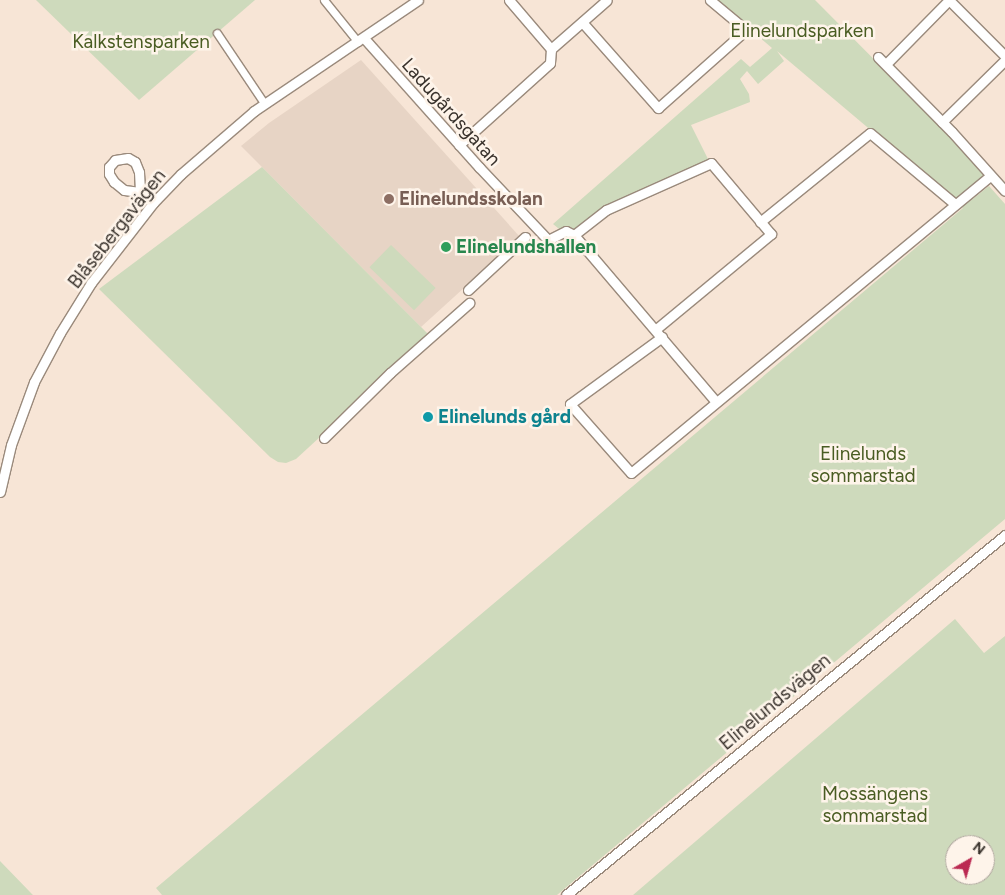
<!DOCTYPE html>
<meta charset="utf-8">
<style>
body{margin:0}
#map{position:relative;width:1005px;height:895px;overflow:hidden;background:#f7e5d6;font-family:Figtree,sans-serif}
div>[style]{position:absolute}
.education>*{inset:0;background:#e7d4c5}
.green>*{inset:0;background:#cedabc;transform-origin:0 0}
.roads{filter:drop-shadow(1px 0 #9a8a7c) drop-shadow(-1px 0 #9a8a7c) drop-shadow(0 1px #9a8a7c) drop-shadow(0 -1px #9a8a7c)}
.pedestrian>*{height:7px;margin:-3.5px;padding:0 3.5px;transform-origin:3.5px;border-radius:3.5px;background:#fff}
.minor>*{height:9px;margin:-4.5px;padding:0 4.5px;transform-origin:4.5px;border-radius:4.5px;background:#fff}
.dots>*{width:14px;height:14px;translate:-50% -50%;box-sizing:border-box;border:2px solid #fef4ea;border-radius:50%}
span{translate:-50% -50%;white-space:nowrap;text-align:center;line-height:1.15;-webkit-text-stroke:5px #fef4ea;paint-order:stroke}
.park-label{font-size:19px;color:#495c22}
.street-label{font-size:19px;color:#39322c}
.education-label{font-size:19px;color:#785e54;font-weight:700}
.left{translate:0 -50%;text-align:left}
.leisure-label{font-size:19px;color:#27864d;font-weight:700}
.culture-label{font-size:19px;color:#0d838f;font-weight:700}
.north{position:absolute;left:945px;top:835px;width:50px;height:50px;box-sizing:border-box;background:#fef4ea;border:1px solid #afa69e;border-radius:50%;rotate:38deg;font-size:14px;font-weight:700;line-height:20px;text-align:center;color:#39322c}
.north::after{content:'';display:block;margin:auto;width:18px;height:22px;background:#bb2a52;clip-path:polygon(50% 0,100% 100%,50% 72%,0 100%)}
</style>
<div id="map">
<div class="education">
<i style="clip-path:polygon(361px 60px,520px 237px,421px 327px,241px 146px,269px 123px)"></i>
</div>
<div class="green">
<i style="clip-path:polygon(36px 0,255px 0,139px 100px)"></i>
<i style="clip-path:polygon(715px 0,815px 0,990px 176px,969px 202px,989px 186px,1005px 204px,1005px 519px,557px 895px,162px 895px,156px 888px,963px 208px,777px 51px,784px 61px,758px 84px,747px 71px,740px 79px,749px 94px,750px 102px,691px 125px,708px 159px,704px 168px,639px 192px,569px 237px,553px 224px,741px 59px,750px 67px,772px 48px)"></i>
<i style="clip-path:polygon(262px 167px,430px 336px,296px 459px,286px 463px,278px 462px,270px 457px,99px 289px)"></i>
<i style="left:391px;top:245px;width:62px;height:31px;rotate:44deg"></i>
<i style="clip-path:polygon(evenodd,955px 619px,984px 653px,1005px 636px,1005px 895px,633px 895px,955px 619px,955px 845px,985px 845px,985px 875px,955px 875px,955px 845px)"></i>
<i style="clip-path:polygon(0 861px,30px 892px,33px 895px,0 895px)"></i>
</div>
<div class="roads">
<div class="pedestrian">
<i style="left:324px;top:0;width:54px;rotate:51deg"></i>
<i style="left:217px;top:33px;width:84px;rotate:56.1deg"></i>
</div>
<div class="minor">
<i style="left:509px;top:0;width:65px;rotate:49.4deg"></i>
<i style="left:551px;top:49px;width:74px;rotate:-41.2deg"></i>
<i style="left:949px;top:0;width:79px;rotate:45deg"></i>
<i style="left:582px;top:22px;width:115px;rotate:48.5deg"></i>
<i style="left:658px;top:108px;width:118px;rotate:-41.6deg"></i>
<i style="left:746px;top:30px;width:47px;rotate:-140.2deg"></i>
<i style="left:364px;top:38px;width:173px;rotate:48.3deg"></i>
<i style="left:479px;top:167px;width:100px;rotate:46.6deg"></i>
<i style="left:548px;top:240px;width:20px;rotate:-27deg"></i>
<i style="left:566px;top:231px;width:9px;rotate:27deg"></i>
<i style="left:574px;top:235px;width:219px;rotate:49.6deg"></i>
<i style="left:878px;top:57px;width:105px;rotate:45.4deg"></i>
<i style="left:952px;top:132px;width:79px;rotate:48.1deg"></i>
<i style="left:886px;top:64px;width:90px;rotate:-45.5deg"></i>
<i style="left:942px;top:122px;width:88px;rotate:-44.5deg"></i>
<i style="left:459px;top:145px;width:122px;rotate:-42deg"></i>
<i style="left:550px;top:63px;width:14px;rotate:-86deg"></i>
<i style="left:140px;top:192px;width:16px;rotate:-173deg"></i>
<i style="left:124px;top:190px;width:13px;rotate:-141deg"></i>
<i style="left:114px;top:182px;width:9px;rotate:-122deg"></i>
<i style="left:109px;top:174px;width:7px;rotate:-90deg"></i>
<i style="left:109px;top:167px;width:9px;rotate:-49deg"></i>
<i style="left:115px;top:160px;width:13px;rotate:-9deg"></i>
<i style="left:128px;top:158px;width:8px;rotate:30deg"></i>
<i style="left:135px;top:162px;width:11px;rotate:68deg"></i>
<i style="left:139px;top:172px;width:20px;rotate:87deg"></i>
<i style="left:140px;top:192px;width:17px;rotate:40deg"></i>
<i style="left:760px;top:222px;width:141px;rotate:-39deg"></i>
<i style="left:870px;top:133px;width:111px;rotate:39.9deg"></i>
<i style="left:574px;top:235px;width:41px;rotate:-38deg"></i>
<i style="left:606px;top:210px;width:115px;rotate:-24.1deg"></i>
<i style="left:711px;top:163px;width:93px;rotate:49.8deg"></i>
<i style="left:771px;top:234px;width:149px;rotate:140.4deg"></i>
<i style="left:468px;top:290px;width:78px;rotate:-42.9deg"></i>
<i style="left:662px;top:337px;width:114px;rotate:143.9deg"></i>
<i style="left:570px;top:404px;width:92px;rotate:48.5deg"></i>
<i style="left:631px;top:473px;width:466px;rotate:-39.6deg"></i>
<i style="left:324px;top:438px;width:93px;rotate:-44.6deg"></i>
<i style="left:390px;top:373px;width:106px;rotate:-41.5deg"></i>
<i style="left:0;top:492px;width:48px;rotate:-76.8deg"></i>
<i style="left:11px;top:445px;width:67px;rotate:-69.9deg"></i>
<i style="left:34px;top:382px;width:55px;rotate:-62deg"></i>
<i style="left:60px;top:333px;width:59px;rotate:-58.2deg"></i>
<i style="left:91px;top:283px;width:101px;rotate:-52.2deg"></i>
<i style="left:153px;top:203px;width:40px;rotate:-46deg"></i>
<i style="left:181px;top:174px;width:96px;rotate:-40.8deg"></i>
<i style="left:254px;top:111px;width:198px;rotate:-34.1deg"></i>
<i style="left:566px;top:895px;width:568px;rotate:-39.35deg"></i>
</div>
</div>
<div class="dots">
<i style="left:389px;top:199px;background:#8d6e63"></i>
<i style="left:446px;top:247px;background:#2e9e5b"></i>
<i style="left:428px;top:417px;background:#0f9aa8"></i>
</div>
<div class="park-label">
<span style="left:802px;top:31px">Elinelundsparken</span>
<span style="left:141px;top:42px">Kalkstensparken</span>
<span style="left:863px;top:465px">Elinelunds<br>sommarstad</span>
<span style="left:875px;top:805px">Mossängens<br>sommarstad</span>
</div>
<div class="street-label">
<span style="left:451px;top:112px;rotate:48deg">Ladugårdsgatan</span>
<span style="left:117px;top:229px;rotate:-52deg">Blåsebergavägen</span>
<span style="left:775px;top:702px;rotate:-40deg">Elinelundsvägen</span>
</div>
<div class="education-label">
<span class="left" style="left:399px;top:199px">Elinelundsskolan</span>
</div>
<div class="leisure-label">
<span class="left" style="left:456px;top:247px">Elinelundshallen</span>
</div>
<div class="culture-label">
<span class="left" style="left:438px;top:417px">Elinelunds gård</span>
</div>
<div class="north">N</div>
</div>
